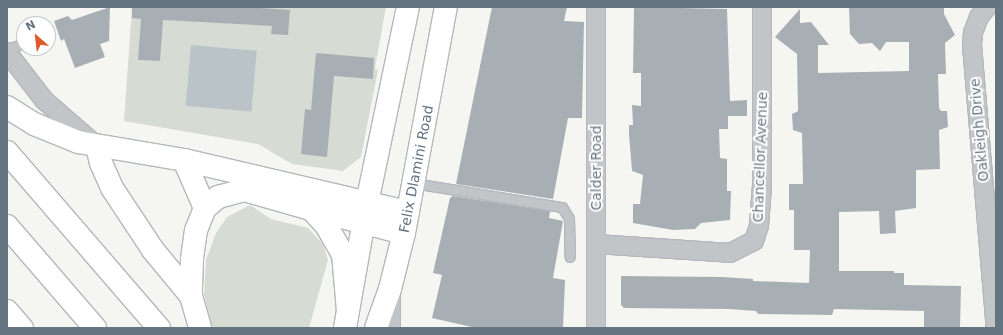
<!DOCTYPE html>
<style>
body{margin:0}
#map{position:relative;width:1003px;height:335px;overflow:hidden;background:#f5f6f2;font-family:"DejaVu Sans",sans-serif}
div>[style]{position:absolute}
.green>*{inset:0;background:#d6dcd3}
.water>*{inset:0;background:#b9c3c8;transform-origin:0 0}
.building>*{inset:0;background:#a8afb4}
.roads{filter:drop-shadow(1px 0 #b4b8bc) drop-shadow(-1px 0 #b4b8bc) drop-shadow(0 1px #b4b8bc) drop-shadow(0 -1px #b4b8bc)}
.lane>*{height:9px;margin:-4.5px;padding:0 4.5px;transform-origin:4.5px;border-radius:4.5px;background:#c1c5c8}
.street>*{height:18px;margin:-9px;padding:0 9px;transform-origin:9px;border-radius:9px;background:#c1c5c8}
.secondary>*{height:22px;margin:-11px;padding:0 11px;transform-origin:11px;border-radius:11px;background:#fff}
.highway>*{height:22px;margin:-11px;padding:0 11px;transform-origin:11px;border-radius:11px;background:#fff}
span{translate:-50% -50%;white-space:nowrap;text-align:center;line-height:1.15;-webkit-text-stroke:4px #fff;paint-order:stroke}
.street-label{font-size:14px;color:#667582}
.frame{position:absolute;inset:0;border:8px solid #667582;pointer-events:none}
.north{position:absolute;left:16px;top:16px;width:40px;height:40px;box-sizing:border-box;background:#fff;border:1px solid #c2c8cd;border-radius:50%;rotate:332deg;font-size:11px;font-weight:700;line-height:16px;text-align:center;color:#667582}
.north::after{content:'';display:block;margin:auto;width:14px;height:18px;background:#dc5a2c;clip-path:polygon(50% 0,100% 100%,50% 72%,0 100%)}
</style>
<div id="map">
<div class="green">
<i style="clip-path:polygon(132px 7px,386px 7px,375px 68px,378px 70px,361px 157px,343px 171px,292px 164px,258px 144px,124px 121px)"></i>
<i style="clip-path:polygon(250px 205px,271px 219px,308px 228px,323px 244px,328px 260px,309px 328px,212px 328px,204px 294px,206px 260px,216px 233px,227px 217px)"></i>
</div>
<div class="water">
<i style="left:191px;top:45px;width:66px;height:61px;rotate:5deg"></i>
</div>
<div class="building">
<i style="clip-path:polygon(110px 7px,109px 41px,100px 44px,105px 57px,75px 68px,64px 39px,61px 41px,54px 21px,68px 16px,72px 20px)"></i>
<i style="clip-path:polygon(132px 7px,247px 7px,290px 10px,288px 35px,271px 34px,272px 26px,163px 20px,160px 61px,138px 60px,141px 19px,132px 18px)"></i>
<i style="clip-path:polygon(492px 7px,567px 7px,564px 21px,584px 22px,582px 118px,568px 118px,553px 199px,456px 184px)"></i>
<i style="clip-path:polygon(634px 7px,727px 9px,730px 101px,747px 100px,747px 116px,728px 116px,728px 129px,719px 129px,720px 158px,727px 159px,727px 191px,731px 191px,730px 220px,701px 223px,695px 229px,673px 230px,633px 223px,633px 204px,640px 204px,643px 175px,632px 171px,629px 134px,629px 125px,633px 125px,632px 105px,641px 106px,641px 73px,633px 73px)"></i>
<i style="clip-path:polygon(849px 7px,944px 7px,944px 14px,955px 35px,945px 43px,946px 74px,938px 74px,939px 108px,941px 111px,947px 111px,948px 127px,939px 130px,940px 169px,916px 170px,916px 208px,895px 211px,896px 233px,880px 234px,879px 211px,839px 212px,839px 271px,894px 271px,894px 273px,904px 273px,904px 285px,961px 286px,960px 328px,924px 328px,924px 311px,834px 309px,832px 315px,758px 314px,756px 311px,729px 309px,624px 308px,621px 305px,621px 276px,722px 277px,753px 279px,753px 281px,809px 283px,810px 250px,794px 250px,794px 210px,789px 210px,789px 184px,803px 184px,802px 133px,793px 130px,792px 114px,798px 111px,797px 54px,775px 37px,800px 9px,800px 23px,811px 22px,829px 45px,818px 45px,818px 73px,909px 71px,909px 42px,886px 42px,880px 51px,872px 43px,859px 44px,850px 34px)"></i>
<i style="clip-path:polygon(316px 53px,374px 58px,373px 79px,334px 76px,327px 157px,301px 154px,305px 109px,311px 110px)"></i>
<i style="clip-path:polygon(453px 196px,550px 211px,549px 218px,563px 221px,553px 278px,565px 280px,563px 328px,476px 328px,432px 318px,442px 275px,433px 273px,450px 198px)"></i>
</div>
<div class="roads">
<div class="lane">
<i style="left:48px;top:34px;width:1px"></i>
<i style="left:7px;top:49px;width:18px;rotate:-19deg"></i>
<i style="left:413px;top:183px;width:151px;rotate:9.2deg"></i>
<i style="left:562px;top:207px;width:13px;rotate:58deg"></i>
<i style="left:569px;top:218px;width:39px;rotate:89deg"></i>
</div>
<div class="street">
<i style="left:596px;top:7px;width:321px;rotate:90deg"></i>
<i style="left:987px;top:7px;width:13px;rotate:129deg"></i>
<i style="left:979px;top:17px;width:17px;rotate:111deg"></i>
<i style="left:973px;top:33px;width:12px;rotate:95deg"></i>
<i style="left:972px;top:45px;width:284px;rotate:85.2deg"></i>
<i style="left:7px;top:52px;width:61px;rotate:52.4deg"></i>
<i style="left:44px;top:100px;width:70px;rotate:41deg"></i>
<i style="left:596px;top:244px;width:134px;rotate:3.8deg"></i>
<i style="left:730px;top:253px;width:27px;rotate:-27deg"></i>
<i style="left:754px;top:241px;width:16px;rotate:-72deg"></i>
<i style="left:759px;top:226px;width:41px;rotate:-85.8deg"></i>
<i style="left:762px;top:185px;width:178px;rotate:-90deg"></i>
<i style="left:391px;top:291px;width:37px;rotate:90deg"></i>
</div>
<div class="secondary">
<i style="left:345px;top:328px;width:127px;rotate:-80deg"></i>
<i style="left:367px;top:203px;width:200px;rotate:-78.2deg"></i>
<i style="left:376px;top:328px;width:41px;rotate:-70.3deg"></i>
<i style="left:390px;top:289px;width:58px;rotate:-76deg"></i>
<i style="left:404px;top:233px;width:230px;rotate:-79.5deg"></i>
</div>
<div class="highway">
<i style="left:7px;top:107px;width:32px;rotate:32deg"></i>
<i style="left:34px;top:124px;width:48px;rotate:22.2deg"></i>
<i style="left:78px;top:142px;width:108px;rotate:9.6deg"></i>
<i style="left:184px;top:160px;width:230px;rotate:13.1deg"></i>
<i style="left:97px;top:146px;width:17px;rotate:77deg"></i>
<i style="left:101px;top:163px;width:27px;rotate:66deg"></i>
<i style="left:112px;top:188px;width:74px;rotate:56.5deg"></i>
<i style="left:153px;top:250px;width:60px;rotate:50.4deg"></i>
<i style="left:7px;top:152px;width:233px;rotate:49.2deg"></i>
<i style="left:184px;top:160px;width:52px;rotate:66.4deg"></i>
<i style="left:205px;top:208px;width:24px;rotate:112deg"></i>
<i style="left:196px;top:230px;width:29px;rotate:98deg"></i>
<i style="left:192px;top:259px;width:37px;rotate:92deg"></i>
<i style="left:191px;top:296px;width:33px;rotate:74deg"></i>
<i style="left:205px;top:208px;width:17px;rotate:-40deg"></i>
<i style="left:218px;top:197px;width:27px;rotate:-15deg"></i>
<i style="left:244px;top:190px;width:70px;rotate:15.8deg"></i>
<i style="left:311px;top:209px;width:22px;rotate:47deg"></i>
<i style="left:326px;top:225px;width:34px;rotate:60deg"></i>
<i style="left:343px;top:254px;width:57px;rotate:85deg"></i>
<i style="left:311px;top:209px;width:96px;rotate:14.5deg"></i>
<i style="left:7px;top:226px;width:135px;rotate:49.2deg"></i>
<i style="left:7px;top:311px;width:23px;rotate:49deg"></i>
</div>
</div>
<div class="street-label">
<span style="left:979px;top:130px;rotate:-95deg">Oakleigh Drive</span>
<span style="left:760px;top:157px;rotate:-88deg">Chancellor Avenue</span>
<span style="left:596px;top:168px;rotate:-90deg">Calder Road</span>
<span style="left:416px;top:169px;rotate:-79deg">Felix Dlamini Road</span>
</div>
<div class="frame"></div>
<div class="north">N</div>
</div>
